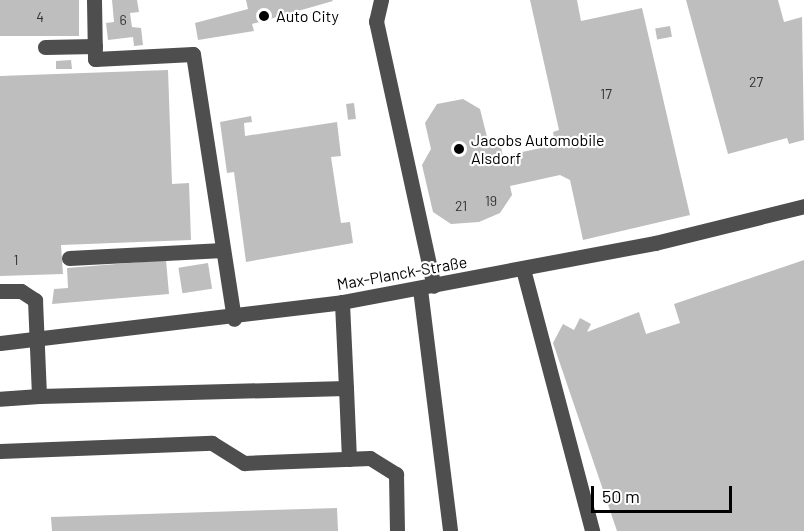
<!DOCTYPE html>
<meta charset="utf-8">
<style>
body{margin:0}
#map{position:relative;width:804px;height:531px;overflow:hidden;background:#fff;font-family:Barlow,sans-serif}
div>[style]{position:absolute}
.building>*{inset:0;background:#bebebe;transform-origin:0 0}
.minor>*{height:15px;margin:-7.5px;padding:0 7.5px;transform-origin:7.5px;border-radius:7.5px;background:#4e4e4e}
.dots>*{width:16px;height:16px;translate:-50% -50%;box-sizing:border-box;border:3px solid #fff;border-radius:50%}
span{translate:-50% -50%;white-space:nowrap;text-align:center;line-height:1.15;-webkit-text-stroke:4.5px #fff;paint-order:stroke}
.number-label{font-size:14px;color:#303030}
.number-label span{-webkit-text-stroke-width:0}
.poi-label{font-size:16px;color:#000}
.left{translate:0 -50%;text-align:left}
.street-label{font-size:16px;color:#000}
.scale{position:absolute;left:591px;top:486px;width:141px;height:27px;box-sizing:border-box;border:3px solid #000;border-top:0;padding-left:8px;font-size:18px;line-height:21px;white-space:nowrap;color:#000;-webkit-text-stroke:4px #fff;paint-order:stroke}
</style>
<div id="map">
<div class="building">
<i style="left:0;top:0;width:79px;height:36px"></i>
<i style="clip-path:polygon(112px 0,137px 0,139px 12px,130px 13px,132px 27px,141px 28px,143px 45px,134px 46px,133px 37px,108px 40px,106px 23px,114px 22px)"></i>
<i style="clip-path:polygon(246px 0,332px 0,333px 1px,252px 24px,254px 31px,198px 40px,195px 23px,248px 9px)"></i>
<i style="clip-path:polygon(530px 0,577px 0,581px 21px,642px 8px,690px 215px,583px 240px,570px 180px,560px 175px,510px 186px,512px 195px,500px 213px,479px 222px,451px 224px,433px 212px,422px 165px,431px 149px,425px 123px,437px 104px,463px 99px,480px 109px,487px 137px,501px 147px,503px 156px,555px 145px,553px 132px,559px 130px)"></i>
<i style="clip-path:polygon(686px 0,778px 0,784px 22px,802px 17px,804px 140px,789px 144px,787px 138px,728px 154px)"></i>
<i style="left:670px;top:26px;width:11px;height:15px;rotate:80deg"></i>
<i style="clip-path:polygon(71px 60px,72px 69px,56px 69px,56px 61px)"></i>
<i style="clip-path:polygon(168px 70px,172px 184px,189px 183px,191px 240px,61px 245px,63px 274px,0 276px,0 76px)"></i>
<i style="left:354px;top:103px;width:16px;height:8px;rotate:83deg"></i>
<i style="clip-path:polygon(251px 116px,252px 122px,244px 123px,245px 136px,337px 122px,341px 156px,331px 157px,341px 223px,350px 222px,353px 243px,246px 262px,234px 172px,227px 173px,220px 122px)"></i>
<i style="clip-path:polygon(166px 260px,169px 294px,52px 304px,54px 289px,68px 288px,67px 268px)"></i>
<i style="clip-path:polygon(804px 260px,804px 531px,617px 531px,553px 343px,563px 324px,574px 330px,580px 318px,591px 324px,587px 332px,639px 312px,646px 334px,680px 323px,674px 304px)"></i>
<i style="left:208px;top:263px;width:26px;height:30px;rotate:81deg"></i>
<i style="clip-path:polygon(337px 508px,338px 531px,52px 531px,51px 517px)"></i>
</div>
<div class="minor">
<i style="left:94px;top:0;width:59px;rotate:89deg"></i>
<i style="left:95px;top:59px;width:98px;rotate:-2.9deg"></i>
<i style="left:193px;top:54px;width:268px;rotate:81.2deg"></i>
<i style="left:381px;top:0;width:22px;rotate:103deg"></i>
<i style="left:376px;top:21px;width:271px;rotate:77.7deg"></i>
<i style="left:45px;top:47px;width:50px;rotate:-1.1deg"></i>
<i style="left:69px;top:258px;width:154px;rotate:-3deg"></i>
<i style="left:523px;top:269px;width:271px;rotate:75.2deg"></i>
<i style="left:420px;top:289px;width:244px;rotate:82.9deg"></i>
<i style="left:0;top:291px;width:21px"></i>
<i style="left:21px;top:291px;width:17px;rotate:33deg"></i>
<i style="left:35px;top:300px;width:96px;rotate:87.6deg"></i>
<i style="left:39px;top:396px;width:39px;rotate:176deg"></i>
<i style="left:0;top:343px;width:344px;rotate:-6.8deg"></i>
<i style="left:342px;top:302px;width:319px;rotate:-10.7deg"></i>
<i style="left:655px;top:243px;width:154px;rotate:-13.9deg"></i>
<i style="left:346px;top:388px;width:71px;rotate:87.6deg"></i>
<i style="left:39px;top:396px;width:307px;rotate:-1.5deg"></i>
<i style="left:346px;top:388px;width:86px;rotate:-92.7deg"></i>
<i style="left:0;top:451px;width:212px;rotate:-2.2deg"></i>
<i style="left:212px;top:443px;width:38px;rotate:32deg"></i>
<i style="left:244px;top:463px;width:126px;rotate:-2.3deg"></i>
<i style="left:370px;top:458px;width:31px;rotate:32deg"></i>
<i style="left:396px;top:474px;width:57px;rotate:89deg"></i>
</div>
<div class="dots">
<i style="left:264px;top:16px;background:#000"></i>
<i style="left:459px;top:149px;background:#000"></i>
</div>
<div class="number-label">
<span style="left:40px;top:17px">4</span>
<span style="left:123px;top:20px">6</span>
<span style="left:756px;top:82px">27</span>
<span style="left:606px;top:94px">17</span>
<span style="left:491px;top:201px">19</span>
<span style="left:461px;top:206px">21</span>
<span style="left:16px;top:260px">1</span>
</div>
<div class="poi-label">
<span class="left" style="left:276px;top:16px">Auto City</span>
<span class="left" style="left:471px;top:149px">Jacobs Automobile<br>Alsdorf</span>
</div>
<div class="street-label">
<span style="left:402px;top:273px;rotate:-10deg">Max-Planck-Straße</span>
</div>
<div class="scale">50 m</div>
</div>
